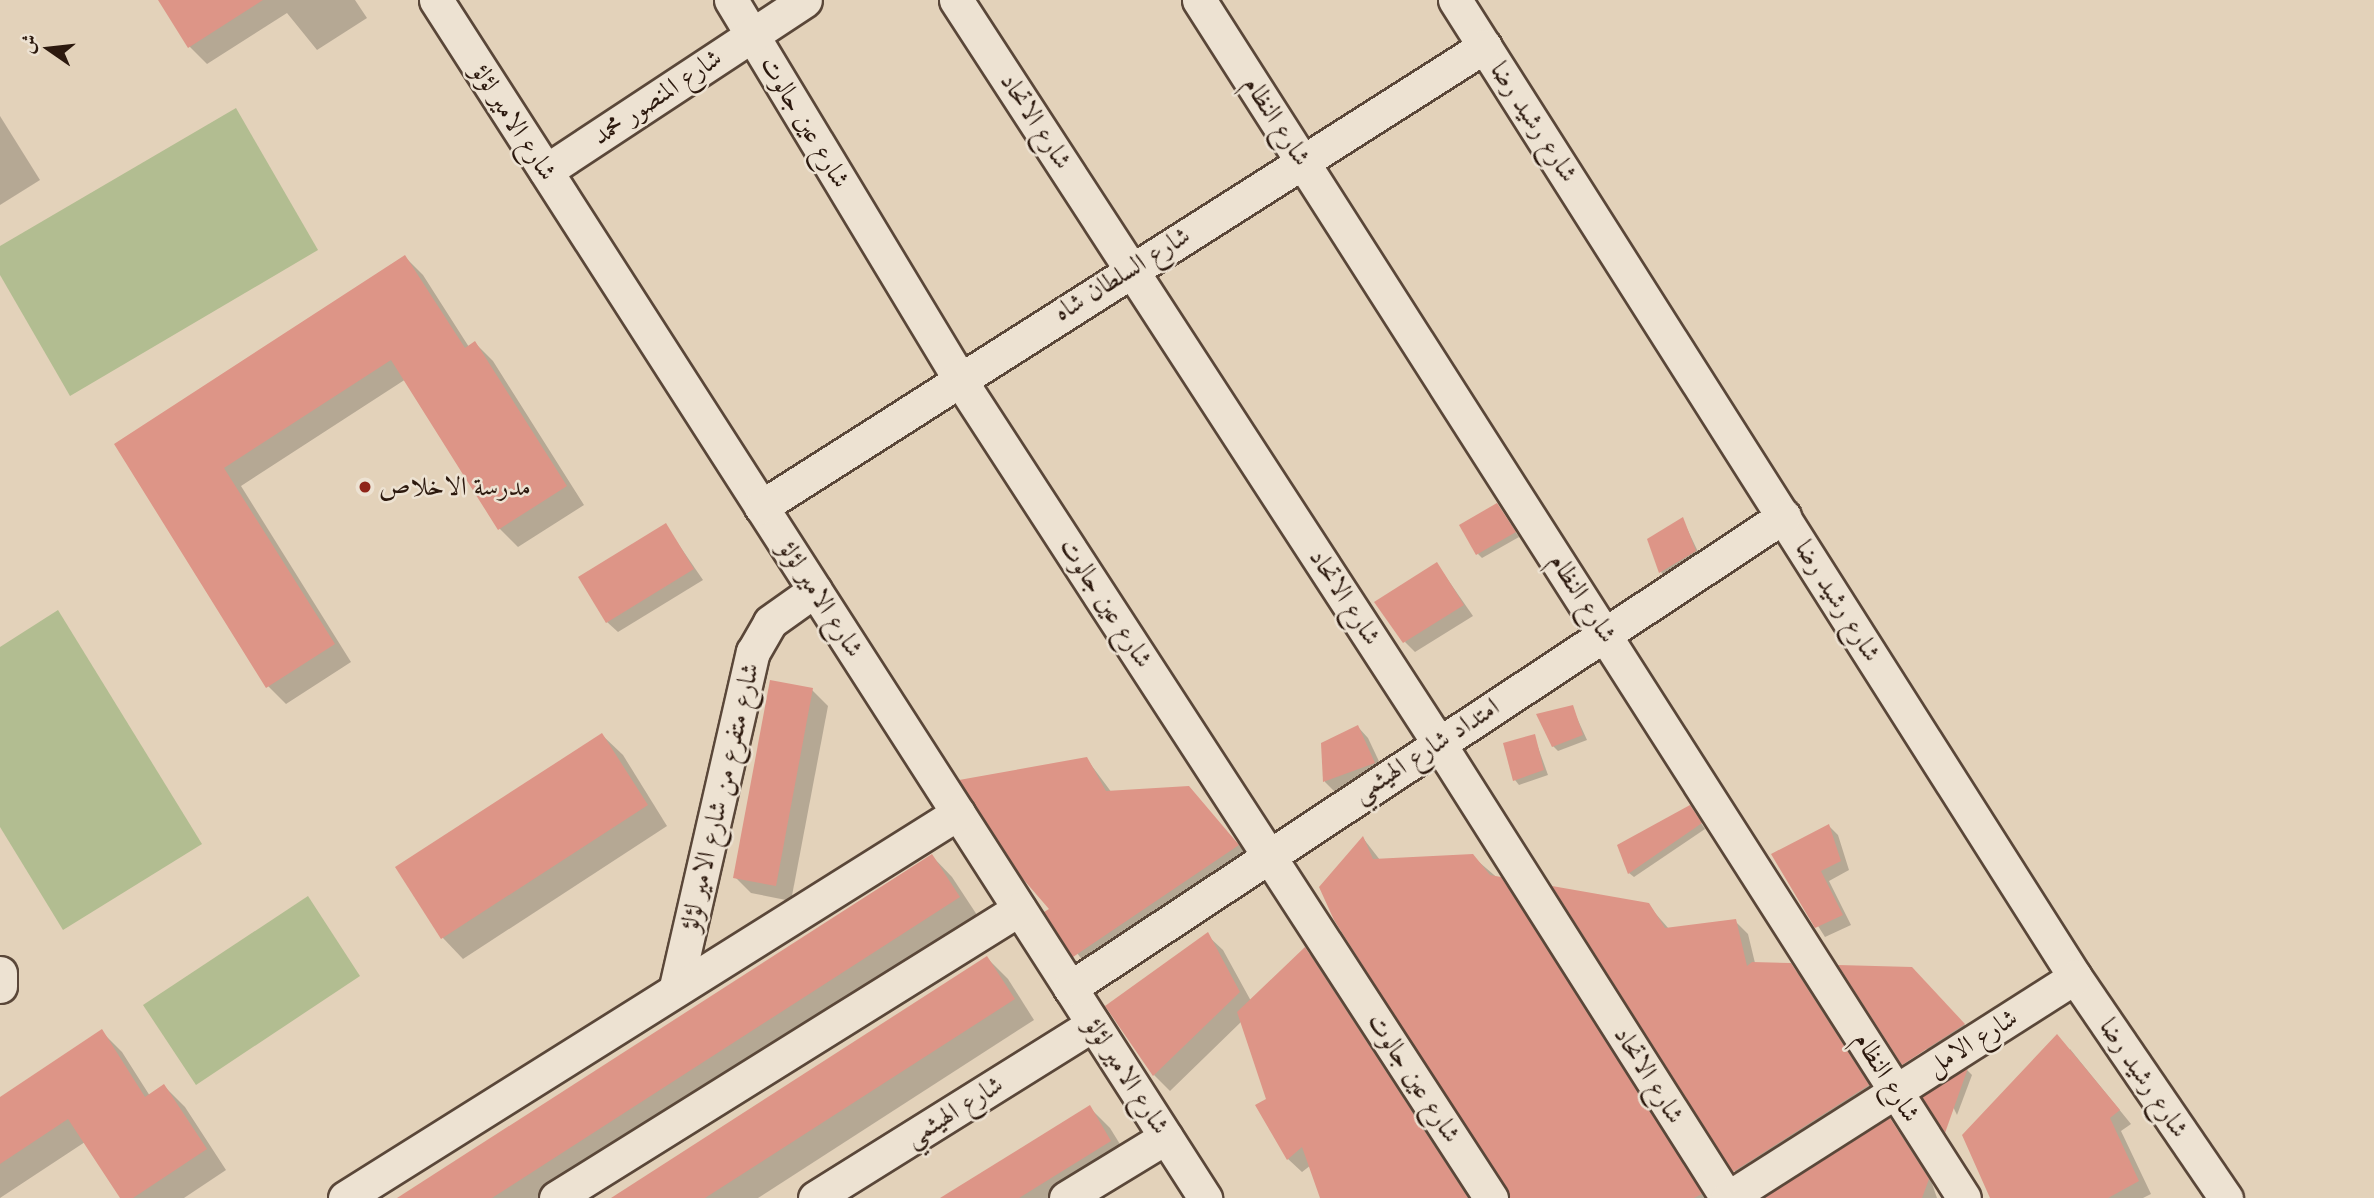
<!DOCTYPE html>
<meta charset="utf-8">
<style>
body{margin:0}
#map{position:relative;width:2374px;height:1198px;overflow:hidden;background:#e3d2ba;font-family:Cardo,Amiri,serif}
div>[style]{position:absolute}
.green>*{inset:0;background:#b2bd91}
.shadow>*{inset:0;background:#0003}
.building>*{inset:0;background:#dd9587}
.roads{filter:drop-shadow(2px 0 #5a4739) drop-shadow(-2px 0 #5a4739) drop-shadow(0 2px #5a4739) drop-shadow(0 -2px #5a4739)}
.street>*{height:33px;margin:-16.5px;padding:0 16.5px;transform-origin:16.5px;border-radius:16.5px;background:#ede2d2}
.dots>*{width:19px;height:19px;translate:-50% -50%;box-sizing:border-box;border:4px solid #ede2d2;border-radius:50%}
span{translate:-50% -50%;white-space:nowrap;text-align:center;line-height:1.15;-webkit-text-stroke:5px #ede2d2;paint-order:stroke}
.street-label{font-size:26px;color:#2c190e}
.poi-label{font-size:26px;color:#2c190e}
.left{translate:0 -50%;text-align:left}
.north{position:absolute;left:14px;top:14px;width:70px;height:70px;-webkit-text-stroke:5px #ede2d2;paint-order:stroke;rotate:284deg;font-size:19px;font-weight:700;line-height:28px;text-align:center;color:#2c190e}
.north::after{content:'';display:block;margin:auto;width:24px;height:32px;background:#2c190e;clip-path:polygon(50% 0,100% 100%,50% 72%,0 100%)}
</style>
<div id="map">
<div class="green">
<i style="clip-path:polygon(236px 108px,318px 250px,70px 396px,0 275px,0 246px)"></i>
<i style="clip-path:polygon(58px 610px,202px 844px,63px 930px,0 827px,0 647px)"></i>
<i style="clip-path:polygon(308px 896px,360px 976px,196px 1085px,143px 1005px)"></i>
</div>
<div class="shadow">
<i style="clip-path:polygon(160px 0,355px 0,367px 18px,317px 50px,287px 13px,207px 64px,190px 47px)"></i>
<i style="clip-path:polygon(0 116px,40px 180px,0 205px)"></i>
<i style="clip-path:polygon(405px 257px,423px 275px,469px 347px,475px 343px,493px 361px,584px 505px,518px 547px,500px 529px,406px 379px,241px 486px,351px 662px,286px 704px,268px 686px,117px 444px)"></i>
<i style="clip-path:polygon(1497px 505px,1519px 537px,1482px 558px,1478px 554px)"></i>
<i style="clip-path:polygon(1683px 520px,1700px 556px,1665px 577px,1661px 572px)"></i>
<i style="clip-path:polygon(666px 526px,703px 580px,618px 632px,607px 622px)"></i>
<i style="clip-path:polygon(1437px 564px,1473px 616px,1415px 652px,1405px 642px)"></i>
<i style="clip-path:polygon(812px 690px,828px 706px,791px 901px,751px 893px,735px 877px)"></i>
<i style="clip-path:polygon(1572px 707px,1587px 740px,1558px 751px,1553px 746px)"></i>
<i style="clip-path:polygon(1358px 727px,1368px 738px,1385px 774px,1335px 792px,1325px 782px,1323px 744px)"></i>
<i style="clip-path:polygon(602px 735px,623px 755px,667px 826px,463px 959px,443px 938px,397px 868px)"></i>
<i style="clip-path:polygon(1534px 736px,1548px 775px,1519px 785px,1515px 780px)"></i>
<i style="clip-path:polygon(1086px 758px,1112px 793px,1188px 788px,1253px 861px,1091px 972px,1047px 912px,1052px 909px)"></i>
<i style="clip-path:polygon(1690px 807px,1705px 829px,1634px 877px,1629px 873px)"></i>
<i style="clip-path:polygon(1829px 826px,1838px 835px,1849px 870px,1829px 881px,1851px 925px,1825px 937px,1773px 855px)"></i>
<i style="clip-path:polygon(1363px 838px,1380px 860px,1472px 856px,1515px 893px,1710px 1198px,1512px 1198px)"></i>
<i style="clip-path:polygon(932px 856px,952px 877px,979px 918px,544px 1198px,429px 1198px)"></i>
<i style="clip-path:polygon(1648px 905px,1669px 929px,1735px 921px,1748px 934px,1755px 963px,1790px 965px,1803px 978px,1881px 1098px,1747px 1183px,1735px 1171px)"></i>
<i style="clip-path:polygon(1207px 935px,1223px 950px,1251px 1001px,1305px 950px,1319px 963px,1471px 1198px,1322px 1198px,1311px 1165px,1302px 1172px,1288px 1159px,1242px 1021px,1170px 1091px,1154px 1075px)"></i>
<i style="clip-path:polygon(987px 958px,1008px 979px,1034px 1020px,758px 1198px,614px 1198px)"></i>
<i style="clip-path:polygon(1928px 986px,1980px 1041px,1942px 1065px,1926px 1049px)"></i>
<i style="clip-path:polygon(102px 1032px,122px 1052px,150px 1096px,164px 1086px,185px 1107px,226px 1170px,184px 1198px,122px 1198px,85px 1142px,0 1198px,0 1099px)"></i>
<i style="clip-path:polygon(2070px 1049px,2131px 1124px,2121px 1131px,2151px 1194px,2143px 1198px,1991px 1198px)"></i>
<i style="clip-path:polygon(1967px 1070px,1972px 1075px,1957px 1115px,1943px 1086px)"></i>
<i style="clip-path:polygon(1089px 1107px,1110px 1128px,1131px 1162px,1072px 1198px,944px 1198px)"></i>
<i style="clip-path:polygon(1890px 1120px,1928px 1172px,1937px 1198px,1767px 1198px)"></i>
</div>
<div class="building">
<i style="clip-path:polygon(158px 0,263px 0,188px 48px)"></i>
<i style="clip-path:polygon(405px 255px,465px 348px,475px 341px,567px 486px,498px 530px,391px 360px,224px 468px,335px 644px,266px 688px,114px 444px)"></i>
<i style="clip-path:polygon(1497px 503px,1516px 532px,1476px 555px,1459px 525px)"></i>
<i style="clip-path:polygon(1683px 517px,1696px 551px,1659px 573px,1647px 539px)"></i>
<i style="clip-path:polygon(666px 523px,694px 569px,606px 623px,578px 577px)"></i>
<i style="clip-path:polygon(1437px 562px,1464px 605px,1403px 643px,1374px 602px)"></i>
<i style="clip-path:polygon(770px 680px,813px 688px,776px 886px,733px 878px)"></i>
<i style="clip-path:polygon(1573px 705px,1583px 735px,1552px 747px,1536px 714px)"></i>
<i style="clip-path:polygon(1358px 725px,1375px 763px,1323px 782px,1321px 743px)"></i>
<i style="clip-path:polygon(602px 733px,648px 805px,441px 939px,395px 867px)"></i>
<i style="clip-path:polygon(1535px 734px,1544px 770px,1513px 781px,1503px 743px)"></i>
<i style="clip-path:polygon(1087px 757px,1106px 791px,1189px 786px,1239px 845px,1073px 957px,1044px 912px,1049px 909px,1023px 879px,959px 780px)"></i>
<i style="clip-path:polygon(1690px 805px,1702px 823px,1628px 874px,1617px 845px)"></i>
<i style="clip-path:polygon(1829px 824px,1841px 861px,1821px 871px,1843px 915px,1815px 928px,1771px 854px)"></i>
<i style="clip-path:polygon(1363px 836px,1373px 859px,1473px 854px,1490px 875px,1501px 877px,1702px 1194px,1694px 1198px,1510px 1198px,1334px 920px,1319px 887px)"></i>
<i style="clip-path:polygon(932px 854px,960px 897px,492px 1198px,397px 1198px)"></i>
<i style="clip-path:polygon(1552px 886px,1649px 903px,1665px 928px,1736px 919px,1747px 966px,1752px 962px,1791px 963px,1869px 1085px,1733px 1172px)"></i>
<i style="clip-path:polygon(1208px 932px,1240px 992px,1153px 1076px,1105px 1006px)"></i>
<i style="clip-path:polygon(1305px 947px,1468px 1198px,1320px 1198px,1302px 1147px,1287px 1160px,1255px 1105px,1266px 1099px,1237px 1012px)"></i>
<i style="clip-path:polygon(987px 956px,1015px 999px,705px 1198px,611px 1198px)"></i>
<i style="clip-path:polygon(1838px 965px,1912px 967px,1965px 1024px,1902px 1065px)"></i>
<i style="clip-path:polygon(102px 1029px,145px 1097px,164px 1084px,207px 1149px,133px 1198px,120px 1198px,68px 1119px,0 1164px,0 1097px)"></i>
<i style="clip-path:polygon(2057px 1034px,2120px 1110px,2110px 1118px,2139px 1181px,2108px 1198px,1990px 1198px,1962px 1135px)"></i>
<i style="clip-path:polygon(1968px 1068px,1945px 1133px,1922px 1097px)"></i>
<i style="clip-path:polygon(1090px 1105px,1111px 1141px,1019px 1198px,940px 1198px)"></i>
<i style="clip-path:polygon(1890px 1118px,1929px 1179px,1922px 1198px,1764px 1198px)"></i>
</div>
<div class="roads">
<div class="street">
<i style="left:436px;top:0;width:1424px;rotate:57.3deg"></i>
<i style="left:731px;top:0;width:440px;rotate:58.9deg"></i>
<i style="left:958px;top:377px;width:979px;rotate:57.01deg"></i>
<i style="left:956px;top:0;width:885px;rotate:56.99deg"></i>
<i style="left:1438px;top:742px;width:540px;rotate:57.63deg"></i>
<i style="left:1199px;top:0;width:1421px;rotate:57.44deg"></i>
<i style="left:1455px;top:0;width:1157px;rotate:57.6deg"></i>
<i style="left:2075px;top:977px;width:268px;rotate:55.7deg"></i>
<i style="left:546px;top:171px;width:310px;rotate:-33.4deg"></i>
<i style="left:761px;top:507px;width:858px;rotate:-32.49deg"></i>
<i style="left:0;top:973px;width:13px;rotate:90deg"></i>
<i style="left:676px;top:987px;width:344px;rotate:-77.1deg"></i>
<i style="left:753px;top:652px;width:34px;rotate:-60deg"></i>
<i style="left:770px;top:622px;width:55px;rotate:-35.4deg"></i>
<i style="left:1070px;top:988px;width:856px;rotate:-33.47deg"></i>
<i style="left:345px;top:1198px;width:724px;rotate:-32.13deg"></i>
<i style="left:556px;top:1198px;width:546px;rotate:-31.97deg"></i>
<i style="left:815px;top:1198px;width:328px;rotate:-32deg"></i>
<i style="left:1066px;top:1198px;width:117px;rotate:-31.4deg"></i>
<i style="left:1728px;top:1198px;width:411px;rotate:-32.5deg"></i>
</div>
</div>
<div class="dots">
<i style="left:365px;top:487px;background:#8f2418"></i>
</div>
<div class="street-label">
<span style="left:657px;top:97px;rotate:-34deg">شارع المنصور محمد</span>
<span style="left:1036px;top:121px;rotate:57deg">شارع الاتحاد</span>
<span style="left:1277px;top:121px;rotate:57deg">شارع النظام</span>
<span style="left:514px;top:122px;rotate:57deg">شارع الامير لؤلؤ</span>
<span style="left:805px;top:122px;rotate:59deg">شارع عين جالوت</span>
<span style="left:1534px;top:122px;rotate:57deg">شارع رشيد رضا</span>
<span style="left:1122px;top:274px;rotate:-32deg">شارع السلطان شاه</span>
<span style="left:1345px;top:597px;rotate:57deg">شارع الاتحاد</span>
<span style="left:1583px;top:598px;rotate:57deg">شارع النظام</span>
<span style="left:821px;top:599px;rotate:57deg">شارع الامير لؤلؤ</span>
<span style="left:1838px;top:601px;rotate:58deg">شارع رشيد رضا</span>
<span style="left:1106px;top:603px;rotate:57deg">شارع عين جالوت</span>
<span style="left:1426px;top:750px;rotate:-33deg">امتداد شارع الهيثمي</span>
<span style="left:720px;top:797px;rotate:-77deg">شارع متفرع من شارع الامير لؤلؤ</span>
<span style="left:1972px;top:1042px;rotate:-32deg">شارع الامل</span>
<span style="left:1649px;top:1075px;rotate:58deg">شارع الاتحاد</span>
<span style="left:1127px;top:1076px;rotate:57deg">شارع الامير لؤلؤ</span>
<span style="left:1887px;top:1077px;rotate:58deg">شارع النظام</span>
<span style="left:1414px;top:1078px;rotate:57deg">شارع عين جالوت</span>
<span style="left:2144px;top:1078px;rotate:56deg">شارع رشيد رضا</span>
<span style="left:954px;top:1111px;rotate:-32deg">شارع الهيثمي</span>
</div>
<div class="poi-label">
<span class="left" style="left:379px;top:487px">مدرسة الاخلاص</span>
</div>
<div class="north">ش</div>
</div>
